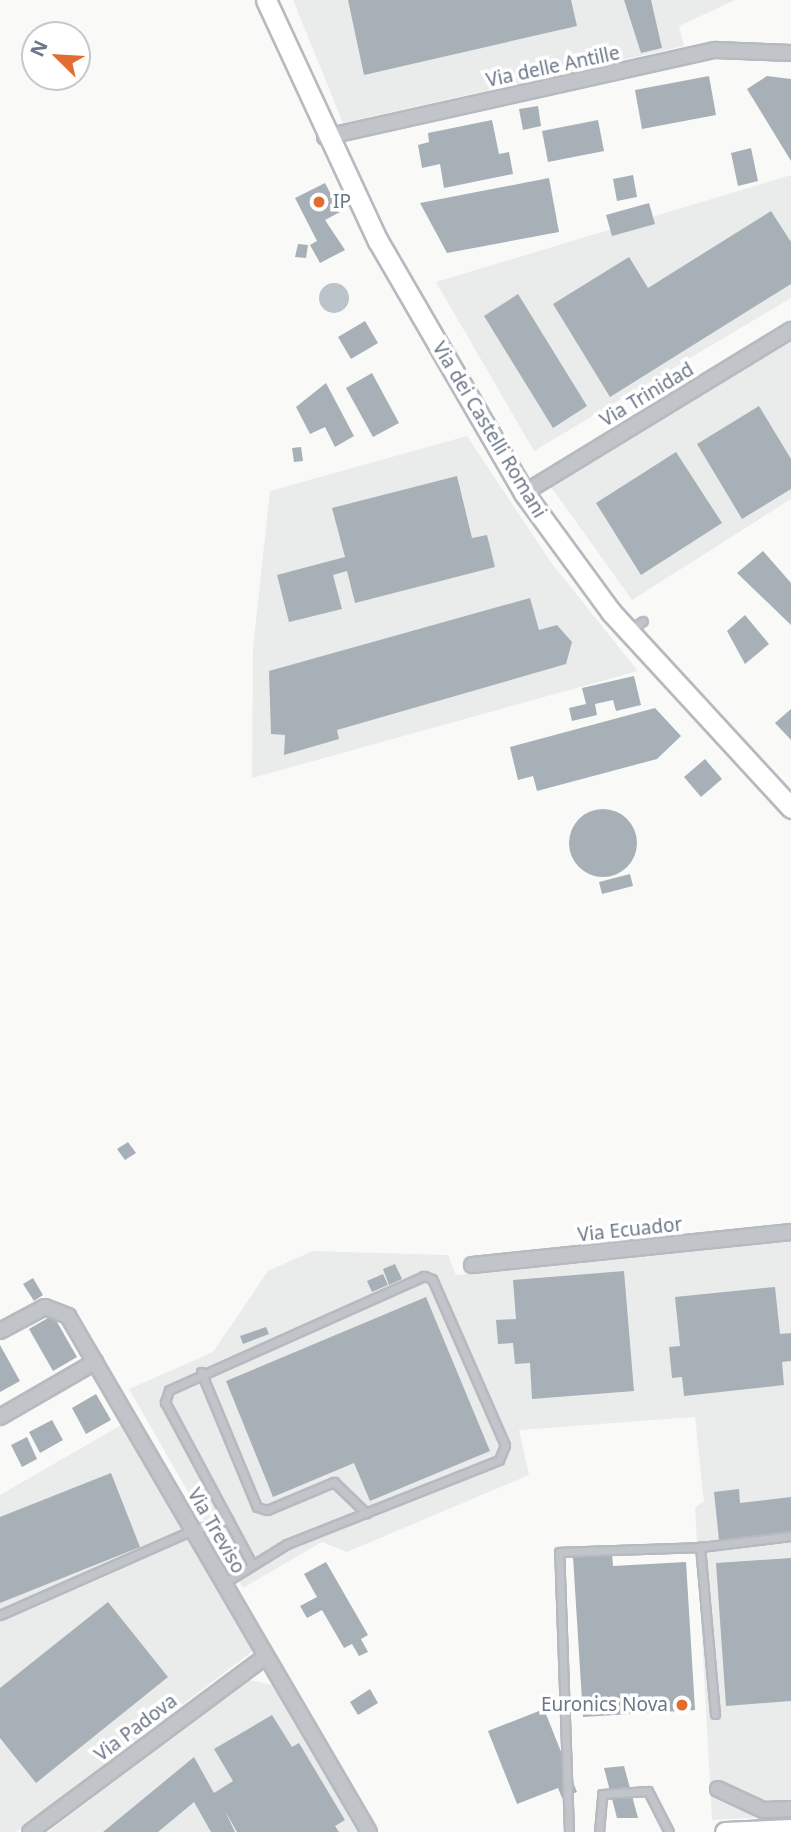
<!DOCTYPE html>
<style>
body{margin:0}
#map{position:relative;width:791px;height:1832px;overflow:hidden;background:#f9faf7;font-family:"Noto Sans",sans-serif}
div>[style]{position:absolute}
.built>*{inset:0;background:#eaeceb}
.water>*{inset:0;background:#bbc4ca}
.round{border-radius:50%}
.building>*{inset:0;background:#a7afb7}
.roads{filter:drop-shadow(2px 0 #b6bac0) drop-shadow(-2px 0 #b6bac0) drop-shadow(0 2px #b6bac0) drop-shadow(0 -2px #b6bac0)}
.lane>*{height:7px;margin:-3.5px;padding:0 3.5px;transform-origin:3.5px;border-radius:3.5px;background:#c1c5ca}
.street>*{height:14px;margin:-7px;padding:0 7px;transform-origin:7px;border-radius:7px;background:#c1c5ca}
.secondary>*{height:19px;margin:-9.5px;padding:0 9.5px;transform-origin:9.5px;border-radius:9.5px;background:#fff}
.dots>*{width:19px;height:19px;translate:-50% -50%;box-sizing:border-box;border:4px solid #fff;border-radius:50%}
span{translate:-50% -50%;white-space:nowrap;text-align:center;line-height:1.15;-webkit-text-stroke:7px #fff;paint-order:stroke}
.street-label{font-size:19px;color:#697788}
.poi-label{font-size:19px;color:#697788}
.left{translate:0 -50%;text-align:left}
.right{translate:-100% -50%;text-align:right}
.north{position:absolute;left:21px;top:21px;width:70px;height:70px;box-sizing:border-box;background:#fff;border:2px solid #c3c9cf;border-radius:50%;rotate:294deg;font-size:19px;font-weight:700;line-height:28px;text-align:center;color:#697788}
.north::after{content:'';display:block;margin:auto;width:24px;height:32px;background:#e16e30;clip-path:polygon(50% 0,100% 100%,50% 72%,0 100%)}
</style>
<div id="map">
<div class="built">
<i style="clip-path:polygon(293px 0,735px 0,679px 26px,684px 46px,343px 123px)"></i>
<i style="clip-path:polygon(791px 175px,791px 298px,534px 451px,436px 282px)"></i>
<i style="clip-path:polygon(791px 338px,791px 499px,632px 600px,549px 484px)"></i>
<i style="clip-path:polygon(467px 436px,550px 561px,638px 671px,252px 778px,253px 648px,270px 491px)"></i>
<i style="clip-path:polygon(791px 1241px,791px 1816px,712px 1820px,695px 1507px,704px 1502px,695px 1417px,519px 1430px,529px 1475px,347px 1552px,322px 1542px,243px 1588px,129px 1389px,213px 1352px,268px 1271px,313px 1251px,448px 1255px,456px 1275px)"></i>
<i style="clip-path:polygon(123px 1424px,254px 1650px,16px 1832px,0 1832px,0 1495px)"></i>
<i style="clip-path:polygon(249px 1680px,273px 1685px,357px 1832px,48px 1832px)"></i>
</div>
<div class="water">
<i class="round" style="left:319px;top:283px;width:30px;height:30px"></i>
</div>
<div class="building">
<i style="clip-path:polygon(348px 0,571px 0,577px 26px,364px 75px)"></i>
<i style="clip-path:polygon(624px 0,651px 0,662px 48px,641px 53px)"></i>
<i style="clip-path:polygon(709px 76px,716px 115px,642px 129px,635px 90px)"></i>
<i style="clip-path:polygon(767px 76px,791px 79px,791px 161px,747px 89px)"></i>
<i style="clip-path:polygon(538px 106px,541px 126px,523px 130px,519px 109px)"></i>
<i style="clip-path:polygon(492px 120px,499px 154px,509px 152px,513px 174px,444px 188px,440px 164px,422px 168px,418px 145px,429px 142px,428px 133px)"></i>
<i style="clip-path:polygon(598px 120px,604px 151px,548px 162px,542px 131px)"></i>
<i style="clip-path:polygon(751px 148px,758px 181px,738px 186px,731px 153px)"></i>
<i style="clip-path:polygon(633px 175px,637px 197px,617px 201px,613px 179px)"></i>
<i style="clip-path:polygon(549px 178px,559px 232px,447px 253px,420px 203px)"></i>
<i style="clip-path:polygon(325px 183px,340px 212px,325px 220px,345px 250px,320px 263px,310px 245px,317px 241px,295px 198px)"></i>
<i style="clip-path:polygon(649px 203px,655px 224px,612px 236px,606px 215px)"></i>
<i style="clip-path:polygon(771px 211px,791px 242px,791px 284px,610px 397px,553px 304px,629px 257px,648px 288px)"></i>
<i style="clip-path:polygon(298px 244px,308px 245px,306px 258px,295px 257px)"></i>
<i style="clip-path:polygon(518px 294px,587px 406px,553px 428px,484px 316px)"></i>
<i style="clip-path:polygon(365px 321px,378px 343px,351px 359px,338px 337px)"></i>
<i style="clip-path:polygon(372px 373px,399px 423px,373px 437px,346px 388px)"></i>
<i style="clip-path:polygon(326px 383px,354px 436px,335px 447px,325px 427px,310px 434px,296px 407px)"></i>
<i style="clip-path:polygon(759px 406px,791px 459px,791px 489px,742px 519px,697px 444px)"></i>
<i style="clip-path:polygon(301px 447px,303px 461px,294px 462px,292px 448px)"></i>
<i style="clip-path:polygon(676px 452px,722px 523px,641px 575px,596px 503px)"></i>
<i style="clip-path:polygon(457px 476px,472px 538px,487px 535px,495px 567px,355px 603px,347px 571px,333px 575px,342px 609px,289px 622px,277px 575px,345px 557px,332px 508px)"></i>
<i style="clip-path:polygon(763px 551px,791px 583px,791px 625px,737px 573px)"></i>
<i style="clip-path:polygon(530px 598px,539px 630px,557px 625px,572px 642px,566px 664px,337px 730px,339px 739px,284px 755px,285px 735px,271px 734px,269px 671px)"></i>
<i style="clip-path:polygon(745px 615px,769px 644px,745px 664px,727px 631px)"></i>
<i style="clip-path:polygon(634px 676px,641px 705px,616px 711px,613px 700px,595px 704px,597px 715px,572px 721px,569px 708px,586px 704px,582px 688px)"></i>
<i style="clip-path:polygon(655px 708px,681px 736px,657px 759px,537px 791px,533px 776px,518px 780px,510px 747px)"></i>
<i style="clip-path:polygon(791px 709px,791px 740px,775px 723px)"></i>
<i style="clip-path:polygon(705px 759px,722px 779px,701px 797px,684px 777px)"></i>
<i class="round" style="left:569px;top:809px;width:68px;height:68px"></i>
<i style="clip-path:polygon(630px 874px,633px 886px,602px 894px,599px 882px)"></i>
<i style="clip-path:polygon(128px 1142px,136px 1153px,125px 1160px,117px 1149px)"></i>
<i style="clip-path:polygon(395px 1264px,402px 1279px,389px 1285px,383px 1269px)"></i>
<i style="clip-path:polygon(624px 1271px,634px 1391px,532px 1399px,530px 1363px,515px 1364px,513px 1343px,498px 1344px,496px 1320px,516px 1319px,513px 1280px)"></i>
<i style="clip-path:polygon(383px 1274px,388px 1285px,372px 1292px,367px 1281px)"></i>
<i style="clip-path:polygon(33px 1278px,43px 1295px,34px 1301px,23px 1284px)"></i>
<i style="clip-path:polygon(775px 1287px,780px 1334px,791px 1333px,791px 1361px,782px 1362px,784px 1385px,684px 1396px,682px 1377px,672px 1378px,669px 1347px,680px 1346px,675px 1297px)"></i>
<i style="clip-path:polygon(426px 1297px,490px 1451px,370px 1501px,354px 1463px,273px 1497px,226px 1381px)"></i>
<i style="clip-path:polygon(53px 1315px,77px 1357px,53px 1371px,29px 1329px)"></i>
<i style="clip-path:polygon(266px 1327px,269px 1334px,243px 1344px,240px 1336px)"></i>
<i style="clip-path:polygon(0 1345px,20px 1381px,0 1392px)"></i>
<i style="clip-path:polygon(96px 1394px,111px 1420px,86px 1434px,72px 1408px)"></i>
<i style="clip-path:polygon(52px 1420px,63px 1440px,40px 1453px,29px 1432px)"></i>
<i style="clip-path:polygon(27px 1437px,37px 1459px,22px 1467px,11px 1445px)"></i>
<i style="clip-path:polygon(111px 1473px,140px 1547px,0 1603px,0 1517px)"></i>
<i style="clip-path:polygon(739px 1489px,740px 1503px,791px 1497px,791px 1532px,719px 1540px,714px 1492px)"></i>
<i style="clip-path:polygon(612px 1554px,613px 1566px,686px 1562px,695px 1710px,583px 1717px,573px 1557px)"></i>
<i style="clip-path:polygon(791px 1558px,791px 1701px,726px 1706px,716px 1563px)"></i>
<i style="clip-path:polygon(326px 1562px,368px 1635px,361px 1639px,368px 1652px,359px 1656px,352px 1644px,344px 1648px,322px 1610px,307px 1618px,300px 1606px,317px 1597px,304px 1574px)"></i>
<i style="clip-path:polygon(108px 1602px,168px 1677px,36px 1783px,0 1738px,0 1688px)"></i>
<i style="clip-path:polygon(370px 1689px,378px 1703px,358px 1715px,350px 1702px)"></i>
<i style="clip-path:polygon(544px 1709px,577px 1792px,562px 1798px,558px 1788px,517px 1804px,488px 1731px)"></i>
<i style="clip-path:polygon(272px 1715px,292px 1747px,299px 1743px,345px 1820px,335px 1826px,339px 1832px,237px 1832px,225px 1811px,235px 1832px,211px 1832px,194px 1802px,158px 1832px,103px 1832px,194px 1757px,214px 1793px,233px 1781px,214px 1749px)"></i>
<i style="clip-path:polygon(624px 1766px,638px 1818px,617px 1818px,604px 1768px)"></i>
</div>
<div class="roads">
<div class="lane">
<i style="left:631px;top:629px;width:14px;rotate:-34deg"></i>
<i style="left:201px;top:1372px;width:146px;rotate:67.5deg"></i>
<i style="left:257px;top:1507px;width:10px;rotate:17deg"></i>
<i style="left:267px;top:1510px;width:73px;rotate:-22.7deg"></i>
<i style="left:334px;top:1482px;width:45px;rotate:44.1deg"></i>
<i style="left:224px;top:1583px;width:74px;rotate:-31.8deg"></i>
<i style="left:287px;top:1544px;width:228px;rotate:-21.6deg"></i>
<i style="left:499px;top:1460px;width:16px;rotate:-68deg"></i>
<i style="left:505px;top:1445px;width:181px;rotate:-113.7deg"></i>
<i style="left:432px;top:1279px;width:9px;rotate:-159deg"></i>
<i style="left:424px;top:1276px;width:279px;rotate:155.9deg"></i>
<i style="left:169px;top:1390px;width:13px;rotate:108deg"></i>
<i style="left:165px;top:1402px;width:184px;rotate:61.8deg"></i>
<i style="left:0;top:1615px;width:211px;rotate:-23.8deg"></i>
<i style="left:193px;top:1530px;width:37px;rotate:-16deg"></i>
<i style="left:715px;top:1714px;width:168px;rotate:-95.1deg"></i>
<i style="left:700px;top:1547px;width:92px;rotate:-6.9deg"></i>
<i style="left:569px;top:1832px;width:280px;rotate:-92deg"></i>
<i style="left:559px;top:1552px;width:141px;rotate:-2deg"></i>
<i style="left:599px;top:1832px;width:38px;rotate:-85deg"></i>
<i style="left:602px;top:1794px;width:46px;rotate:-3.7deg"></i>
<i style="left:648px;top:1791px;width:46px;rotate:62.9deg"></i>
</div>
<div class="street">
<i style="left:325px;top:137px;width:400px;rotate:-12.6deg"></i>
<i style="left:715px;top:50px;width:76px;rotate:2.3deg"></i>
<i style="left:524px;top:493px;width:313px;rotate:-31.4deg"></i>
<i style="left:472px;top:1265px;width:321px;rotate:-5.9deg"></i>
<i style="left:0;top:1331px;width:51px;rotate:-28.1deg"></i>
<i style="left:45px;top:1307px;width:25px;rotate:21deg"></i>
<i style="left:68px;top:1316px;width:597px;rotate:59.74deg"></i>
<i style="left:0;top:1417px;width:110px;rotate:-30.1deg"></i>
<i style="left:718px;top:1789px;width:50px;rotate:25deg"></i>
<i style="left:763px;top:1810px;width:28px;rotate:-2deg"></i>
<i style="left:30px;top:1832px;width:294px;rotate:-36.7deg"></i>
</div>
<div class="secondary">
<i style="left:266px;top:0;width:266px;rotate:65.1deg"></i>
<i style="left:378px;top:241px;width:291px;rotate:59.9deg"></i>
<i style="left:524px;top:493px;width:147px;rotate:53.8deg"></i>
<i style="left:611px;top:612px;width:266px;rotate:47.4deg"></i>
<i style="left:725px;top:1832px;width:66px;rotate:-2.6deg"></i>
</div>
</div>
<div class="dots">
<i style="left:319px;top:202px;background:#e16e30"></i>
<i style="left:682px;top:1705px;background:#e16e30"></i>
</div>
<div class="street-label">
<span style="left:553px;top:67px;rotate:-12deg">Via delle Antille</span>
<span style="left:647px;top:395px;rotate:-31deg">Via Trinidad</span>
<span style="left:489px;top:430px;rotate:59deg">Via dei Castelli Romani</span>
<span style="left:630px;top:1230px;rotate:-6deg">Via Ecuador</span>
<span style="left:216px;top:1531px;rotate:60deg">Via Treviso</span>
<span style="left:136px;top:1728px;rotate:-37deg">Via Padova</span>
</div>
<div class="poi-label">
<span class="left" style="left:333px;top:202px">IP</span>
<span class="right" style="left:668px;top:1705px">Euronics Nova</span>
</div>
<div class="north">N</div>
</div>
